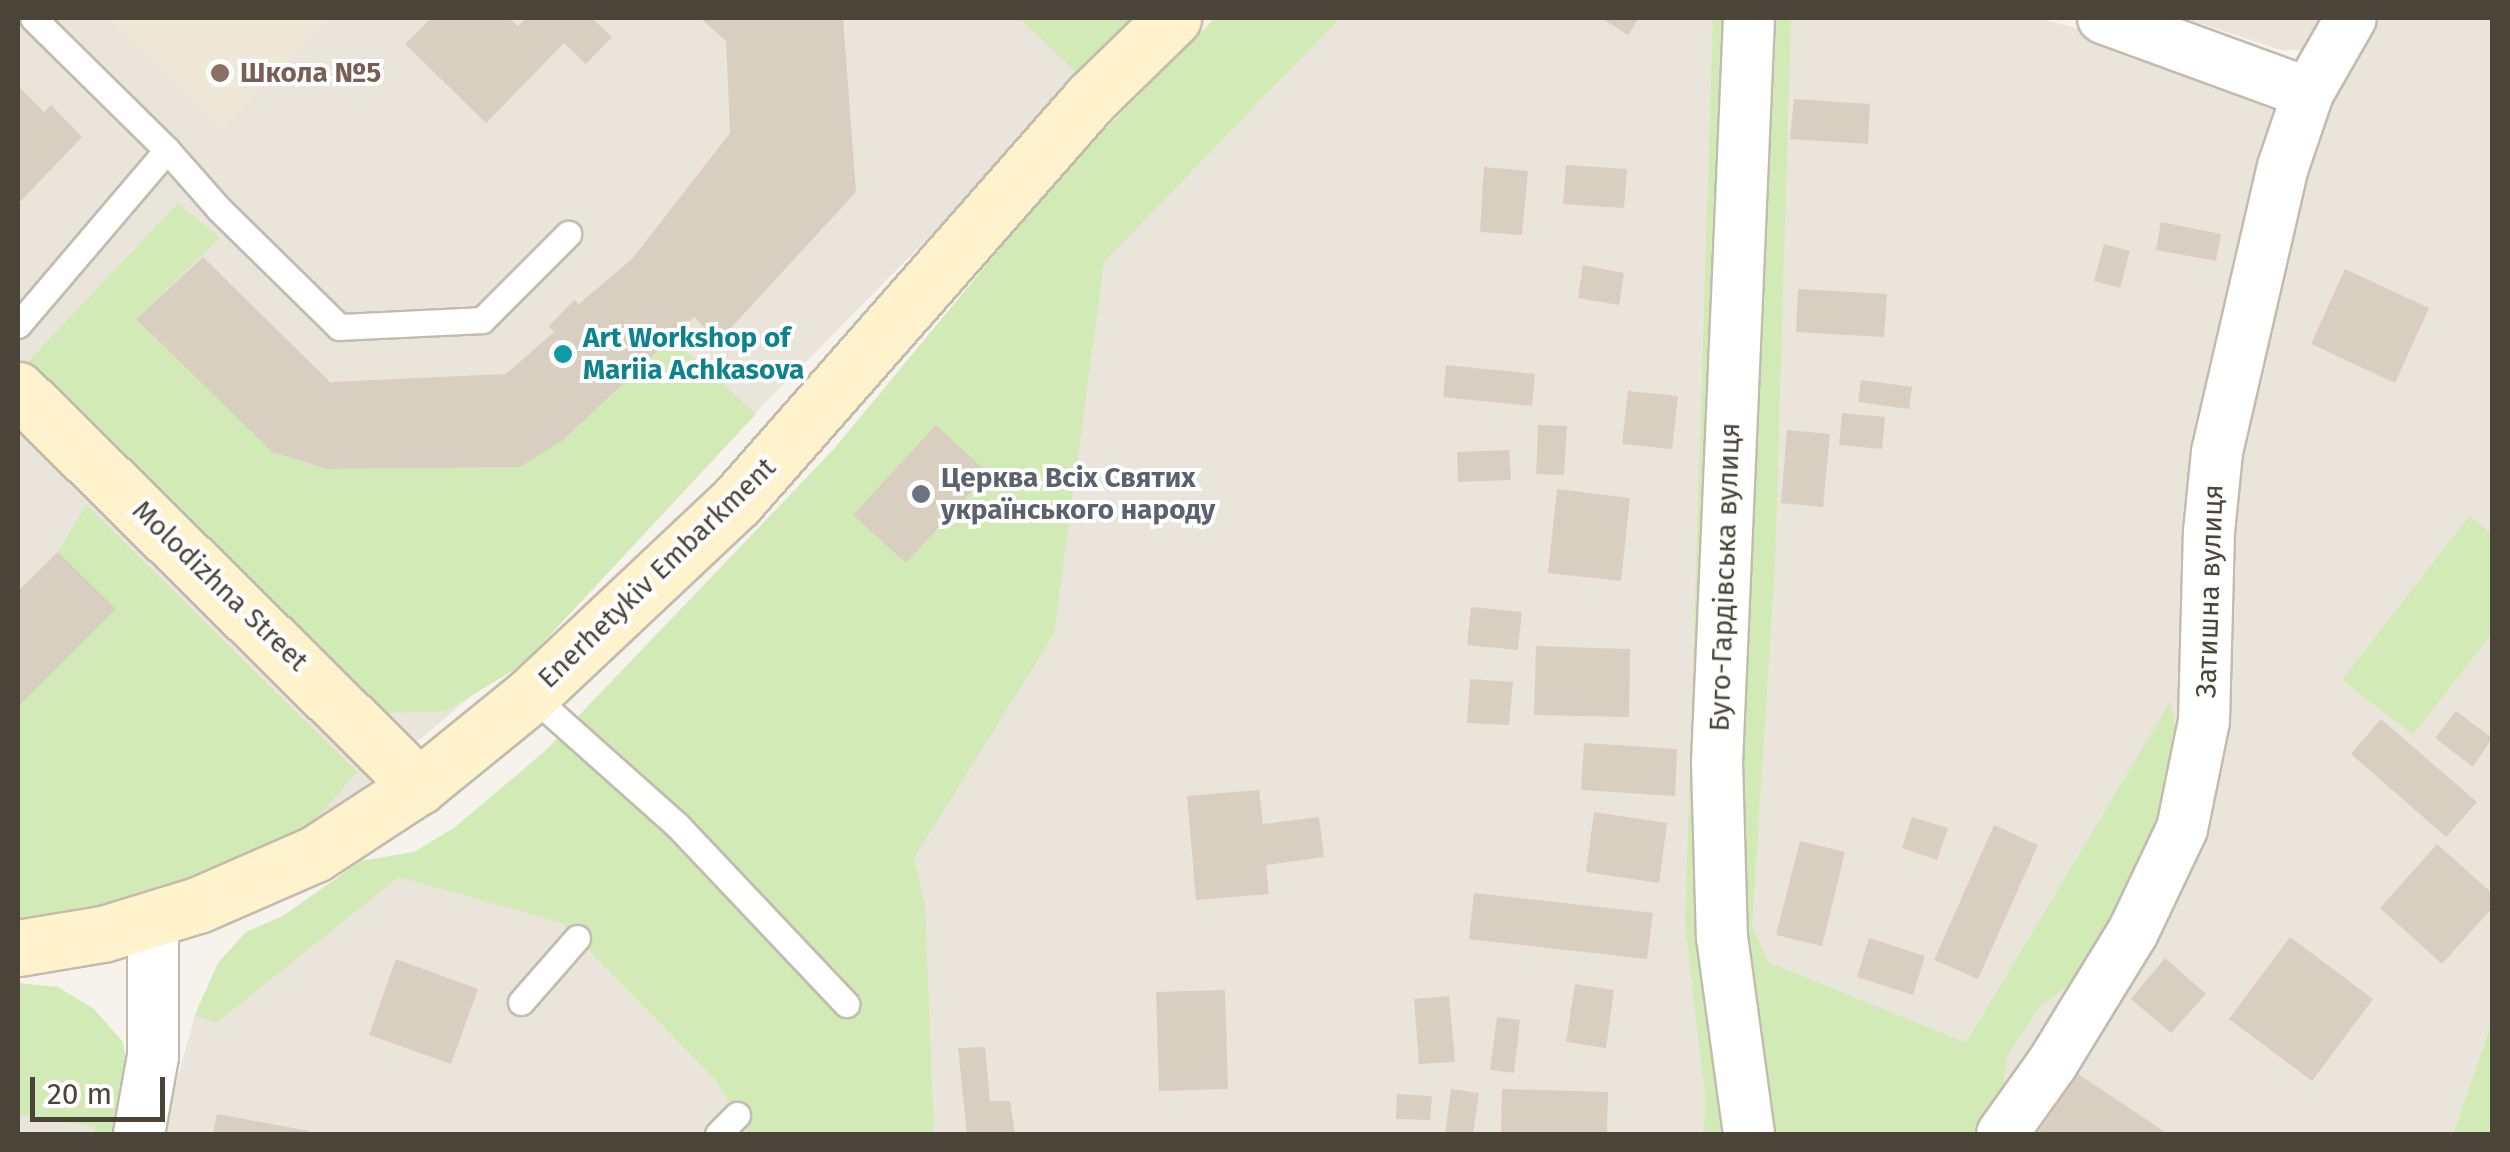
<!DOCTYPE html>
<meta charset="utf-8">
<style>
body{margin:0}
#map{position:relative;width:2510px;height:1152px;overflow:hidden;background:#f6f3ec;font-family:"Fira Sans",sans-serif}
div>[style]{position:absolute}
.residential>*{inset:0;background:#eae5da}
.education>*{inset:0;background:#efe8d6}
.green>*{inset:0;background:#d2eab5}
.building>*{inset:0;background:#d8cfc1}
.roads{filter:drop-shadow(2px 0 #c2bbae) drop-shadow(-2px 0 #c2bbae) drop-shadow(0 2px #c2bbae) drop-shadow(0 -2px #c2bbae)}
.lane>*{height:25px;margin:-12.5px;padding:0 12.5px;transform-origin:12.5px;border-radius:12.5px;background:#fff}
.street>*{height:50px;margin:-25px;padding:0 25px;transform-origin:25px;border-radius:25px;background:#fff}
.secondary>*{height:55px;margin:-27.5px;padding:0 27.5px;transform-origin:27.5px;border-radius:27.5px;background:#fff3cd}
.dots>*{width:28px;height:28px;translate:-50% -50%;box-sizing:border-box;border:5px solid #fff;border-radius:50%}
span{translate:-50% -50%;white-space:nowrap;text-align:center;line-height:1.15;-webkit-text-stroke:8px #fff;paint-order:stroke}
.education-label{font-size:28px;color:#785e54;font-weight:700}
.left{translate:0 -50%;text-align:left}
.culture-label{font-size:28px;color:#0d838f;font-weight:700}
.worship-label{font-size:28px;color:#5b616d;font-weight:700}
.street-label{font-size:28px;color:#4b4439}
.frame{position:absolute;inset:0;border:20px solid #4b4439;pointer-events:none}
.scale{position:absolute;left:30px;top:1077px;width:135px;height:45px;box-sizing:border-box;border:5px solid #4b4439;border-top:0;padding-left:12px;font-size:30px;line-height:35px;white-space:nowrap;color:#4b4439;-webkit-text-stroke:8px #fff;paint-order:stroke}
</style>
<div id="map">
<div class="residential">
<i style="clip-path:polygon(18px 18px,1145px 18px,500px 672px,335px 811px,226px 860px,18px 913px)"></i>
<i style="clip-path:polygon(1215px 18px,1725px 18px,1733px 1134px,162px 1134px,195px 1015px,218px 963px,246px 932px,283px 916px,361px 861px,414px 852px,454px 828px,544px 752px,834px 449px,1066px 169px)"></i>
<i style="clip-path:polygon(1762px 18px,2037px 18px,2109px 36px,2262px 94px,2370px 18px,2492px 18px,2492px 1019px,2453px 1134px,1768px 1134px,1745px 981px)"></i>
<i style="clip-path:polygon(2184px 18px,2332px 18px,2304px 50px,2281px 50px)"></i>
<i style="clip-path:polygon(18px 1115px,96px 1127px,94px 1134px,18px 1134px)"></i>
</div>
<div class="education">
<i style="clip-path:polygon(107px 18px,330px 18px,222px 129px)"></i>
</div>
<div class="green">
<i style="clip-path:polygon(1019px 18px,1140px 18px,1077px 73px)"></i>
<i style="clip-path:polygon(1215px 18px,1340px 18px,1104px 262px,1054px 634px,914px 858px,925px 905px,934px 1134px,749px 1134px,714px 1078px,562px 923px,399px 877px,216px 1023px,195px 1015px,218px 963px,246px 932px,283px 916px,361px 861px,414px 852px,454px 828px,544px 752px,834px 449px,1066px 169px)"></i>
<i style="clip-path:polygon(1713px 18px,1725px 18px,1733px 1134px,1703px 1134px,1706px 1103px,1685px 925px)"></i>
<i style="clip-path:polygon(1762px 18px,1791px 18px,1775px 565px,1752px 926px,1768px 962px,1966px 1043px,2170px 702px,2188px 782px,2155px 878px,2072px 983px,2041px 1005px,2007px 1056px,2000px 1108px,1984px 1134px,1768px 1134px,1733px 877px)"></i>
<i style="clip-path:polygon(178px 203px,220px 238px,136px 319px,272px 452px,328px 469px,520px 467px,562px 441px,671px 338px,756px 414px,522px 665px,446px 711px,388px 713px,349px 684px,23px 367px)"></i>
<i style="clip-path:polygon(86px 505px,357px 772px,303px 834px,177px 888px,42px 918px,18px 919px,18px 707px,116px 609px,58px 552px)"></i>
<i style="clip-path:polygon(2469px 516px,2492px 534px,2492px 633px,2413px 735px,2342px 680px)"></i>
<i style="clip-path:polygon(18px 983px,58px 987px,94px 1009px,123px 1042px,128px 1079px,115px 1134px,94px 1134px,95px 1127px,18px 1115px)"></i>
<i style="clip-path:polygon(2492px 1019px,2492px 1134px,2453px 1134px,2486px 1038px)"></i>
</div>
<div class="building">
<i style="clip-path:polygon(431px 18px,508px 18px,518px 26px,527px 18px,592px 18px,612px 37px,586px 64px,564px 43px,486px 123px,405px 44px)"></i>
<i style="clip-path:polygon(700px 18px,843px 18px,856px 192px,718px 342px,694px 317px,562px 441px,520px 467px,328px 469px,272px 452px,136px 319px,203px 257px,330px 382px,506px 374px,554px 332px,549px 326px,574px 300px,579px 304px,633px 258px,730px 133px,726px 41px)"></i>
<i style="clip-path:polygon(1601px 18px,1639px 18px,1628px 35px)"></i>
<i style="clip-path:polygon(18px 86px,44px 112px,51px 105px,82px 137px,18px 204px)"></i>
<i style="clip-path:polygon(1794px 99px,1870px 104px,1868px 144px,1790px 139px)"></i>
<i style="clip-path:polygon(1566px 165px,1627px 169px,1624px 208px,1563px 204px)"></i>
<i style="clip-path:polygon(1484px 167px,1528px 171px,1522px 235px,1480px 232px)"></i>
<i style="clip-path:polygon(2161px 222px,2221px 234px,2216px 261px,2156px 250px)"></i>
<i style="clip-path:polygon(2104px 244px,2130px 251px,2120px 288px,2094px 281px)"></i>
<i style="clip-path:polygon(1583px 265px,1624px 273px,1619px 305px,1578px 298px)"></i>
<i style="clip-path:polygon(2345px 269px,2429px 308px,2395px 383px,2311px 344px)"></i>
<i style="clip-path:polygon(1798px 289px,1887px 294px,1884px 337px,1796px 332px)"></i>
<i style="clip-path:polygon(1446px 365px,1535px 374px,1532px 406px,1443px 397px)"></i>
<i style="clip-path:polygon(1861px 380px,1912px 387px,1909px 409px,1858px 402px)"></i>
<i style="clip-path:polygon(1628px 391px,1678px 396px,1672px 449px,1622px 444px)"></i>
<i style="clip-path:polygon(1842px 413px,1885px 417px,1882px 449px,1839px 445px)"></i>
<i style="clip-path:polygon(936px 425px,988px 473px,906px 563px,853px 515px)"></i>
<i style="clip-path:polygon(1538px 425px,1567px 426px,1564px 475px,1536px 474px)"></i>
<i style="clip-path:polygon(1787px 430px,1830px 434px,1823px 507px,1781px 503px)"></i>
<i style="clip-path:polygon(1509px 450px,1511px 480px,1458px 482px,1457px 452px)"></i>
<i style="clip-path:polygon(1557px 489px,1630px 498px,1621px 581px,1548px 573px)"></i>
<i style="clip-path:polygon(58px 552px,116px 609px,18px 707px,18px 591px)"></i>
<i style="clip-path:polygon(1471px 607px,1522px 612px,1518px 650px,1467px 645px)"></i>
<i style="clip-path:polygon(1536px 646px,1630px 649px,1629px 717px,1534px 715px)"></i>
<i style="clip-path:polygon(1470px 679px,1513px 682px,1509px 725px,1467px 723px)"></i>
<i style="clip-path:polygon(2456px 711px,2492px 738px,2473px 767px,2435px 738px)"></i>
<i style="clip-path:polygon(2381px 719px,2477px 802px,2446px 837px,2351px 754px)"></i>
<i style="clip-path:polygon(1584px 743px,1677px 749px,1675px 796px,1581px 790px)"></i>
<i style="clip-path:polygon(1259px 790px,1263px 824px,1319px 817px,1324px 857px,1266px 865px,1269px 894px,1196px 900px,1187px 796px)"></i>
<i style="clip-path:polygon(1594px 812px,1667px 823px,1659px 883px,1586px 872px)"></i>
<i style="clip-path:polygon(1912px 817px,1948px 828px,1937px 860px,1902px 848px)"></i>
<i style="clip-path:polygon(1994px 825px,2038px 845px,1978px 979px,1934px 960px)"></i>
<i style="clip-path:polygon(1800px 841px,1845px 852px,1822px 946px,1776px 935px)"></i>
<i style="clip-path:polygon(2437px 844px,2492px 893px,2492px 908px,2442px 964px,2380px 908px)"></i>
<i style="clip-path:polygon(1474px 893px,1653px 913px,1647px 959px,1469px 939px)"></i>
<i style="clip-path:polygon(2290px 937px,2373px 999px,2312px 1081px,2229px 1019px)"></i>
<i style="clip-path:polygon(1869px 938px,1925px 956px,1913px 995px,1857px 977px)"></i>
<i style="clip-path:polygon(2165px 958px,2206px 994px,2171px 1033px,2131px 999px)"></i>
<i style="clip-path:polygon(396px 959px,478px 989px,451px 1064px,369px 1035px)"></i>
<i style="clip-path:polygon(1575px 984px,1614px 990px,1606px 1048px,1566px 1042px)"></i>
<i style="clip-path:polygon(1225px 990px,1228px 1089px,1159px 1091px,1156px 992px)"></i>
<i style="clip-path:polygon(1449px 996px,1455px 1062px,1419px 1064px,1414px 999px)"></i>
<i style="clip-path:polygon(1497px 1017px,1520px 1020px,1514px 1073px,1490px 1070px)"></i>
<i style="clip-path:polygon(985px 1047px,990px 1101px,1010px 1101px,1015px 1134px,967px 1134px,958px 1048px)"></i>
<i style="clip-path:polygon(2078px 1074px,2168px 1134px,2037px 1134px)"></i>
<i style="clip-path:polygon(1451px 1089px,1479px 1093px,1473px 1134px,1445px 1134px)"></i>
<i style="clip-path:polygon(1502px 1089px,1608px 1092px,1607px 1134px,1501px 1134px)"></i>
<i style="clip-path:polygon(1397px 1094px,1432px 1096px,1430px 1120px,1396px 1119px)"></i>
<i style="clip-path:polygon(217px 1114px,309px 1131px,309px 1134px,213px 1134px)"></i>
</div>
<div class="roads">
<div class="lane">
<i style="left:167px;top:150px;width:79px;rotate:48.6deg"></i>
<i style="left:219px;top:209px;width:168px;rotate:44.5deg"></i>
<i style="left:339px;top:327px;width:143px;rotate:-2.8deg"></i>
<i style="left:482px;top:320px;width:122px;rotate:-45deg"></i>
<i style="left:18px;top:325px;width:230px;rotate:-49.6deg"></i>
<i style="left:167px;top:150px;width:188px;rotate:-135.4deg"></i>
<i style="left:531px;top:695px;width:194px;rotate:41.7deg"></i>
<i style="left:676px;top:824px;width:248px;rotate:46.6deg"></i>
<i style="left:521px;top:1002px;width:85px;rotate:-48.8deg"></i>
<i style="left:718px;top:1134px;width:27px;rotate:-45deg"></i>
</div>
<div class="street">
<i style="left:1749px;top:18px;width:745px;rotate:92.46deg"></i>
<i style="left:1717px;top:762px;width:175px;rotate:88.4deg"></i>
<i style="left:1722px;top:937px;width:199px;rotate:82.2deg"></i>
<i style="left:2103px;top:18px;width:218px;rotate:20.1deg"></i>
<i style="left:139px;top:1134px;width:79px;rotate:-79.8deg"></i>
<i style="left:153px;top:1056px;width:135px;rotate:-90deg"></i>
<i style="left:2002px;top:1134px;width:86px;rotate:-54.5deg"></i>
<i style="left:2052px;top:1064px;width:155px;rotate:-58.5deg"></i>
<i style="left:2133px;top:932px;width:114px;rotate:-64.6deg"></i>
<i style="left:2182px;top:829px;width:110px;rotate:-78.5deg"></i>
<i style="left:2204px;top:721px;width:189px;rotate:-88.5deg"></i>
<i style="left:2209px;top:532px;width:80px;rotate:-84.3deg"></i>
<i style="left:2217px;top:452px;width:293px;rotate:-77deg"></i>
<i style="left:2283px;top:167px;width:78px;rotate:-71.3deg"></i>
<i style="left:2308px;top:93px;width:86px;rotate:-60.2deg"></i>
</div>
<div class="secondary">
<i style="left:18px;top:390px;width:564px;rotate:44.64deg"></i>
<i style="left:18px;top:948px;width:86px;rotate:-9.4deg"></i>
<i style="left:103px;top:934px;width:99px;rotate:-17deg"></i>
<i style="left:198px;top:905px;width:128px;rotate:-23.6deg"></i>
<i style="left:315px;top:854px;width:124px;rotate:-33.2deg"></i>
<i style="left:419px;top:786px;width:144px;rotate:-39.1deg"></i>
<i style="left:531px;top:695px;width:282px;rotate:-43.3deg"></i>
<i style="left:736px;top:502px;width:538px;rotate:-48.69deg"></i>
<i style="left:1091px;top:98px;width:115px;rotate:-44.3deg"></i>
</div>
</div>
<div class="dots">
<i style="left:220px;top:73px;background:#8d6e63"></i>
<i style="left:563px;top:354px;background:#0f9aa8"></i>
<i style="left:921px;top:494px;background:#6b7280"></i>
</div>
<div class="education-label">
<span class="left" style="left:240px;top:73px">Школа №5</span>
</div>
<div class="culture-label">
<span class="left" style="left:583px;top:354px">Art Workshop of<br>Mariia Achkasova</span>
</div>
<div class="worship-label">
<span class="left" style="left:941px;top:494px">Церква Всіх Святих<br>українського народу</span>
</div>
<div class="street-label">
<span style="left:657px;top:573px;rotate:-44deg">Enerhetykiv Embarkment</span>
<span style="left:1725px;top:577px;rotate:-88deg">Буго-Гардівська вулиця</span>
<span style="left:220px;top:586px;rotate:44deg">Molodizhna Street</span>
<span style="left:2210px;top:591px;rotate:-88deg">Затишна вулиця</span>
</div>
<div class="frame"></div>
<div class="scale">20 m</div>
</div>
